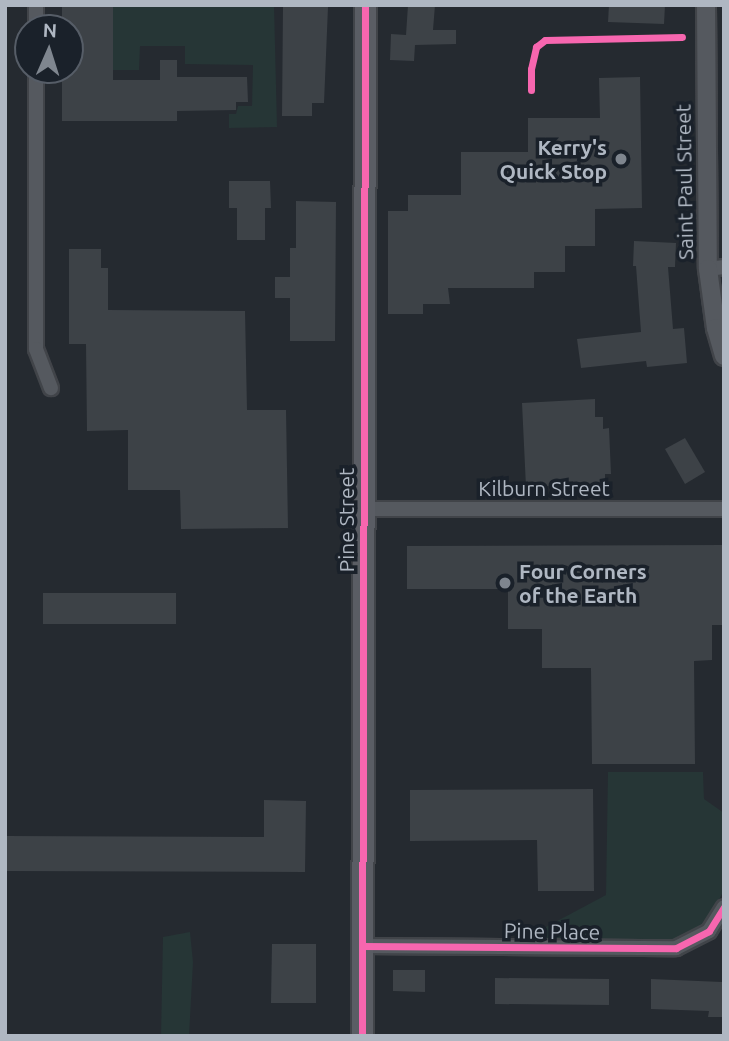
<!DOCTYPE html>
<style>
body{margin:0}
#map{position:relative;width:729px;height:1041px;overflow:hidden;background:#252a30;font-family:Ubuntu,sans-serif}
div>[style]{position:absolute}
.green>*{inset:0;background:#263636}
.building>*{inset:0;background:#3d4247}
.roads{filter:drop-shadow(2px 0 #414449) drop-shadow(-2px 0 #414449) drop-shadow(0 2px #414449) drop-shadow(0 -2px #414449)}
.minor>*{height:14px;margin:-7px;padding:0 7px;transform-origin:7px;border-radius:7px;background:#55595f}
.tertiary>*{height:18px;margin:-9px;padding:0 9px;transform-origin:9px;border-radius:9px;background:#55595f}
.secondary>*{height:21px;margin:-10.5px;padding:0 10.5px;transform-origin:10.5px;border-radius:10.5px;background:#5a5d64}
.cycleway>*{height:7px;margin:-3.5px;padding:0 3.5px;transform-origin:3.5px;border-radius:3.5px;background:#f766af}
.dots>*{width:19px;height:19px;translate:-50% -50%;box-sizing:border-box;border:4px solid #1a212a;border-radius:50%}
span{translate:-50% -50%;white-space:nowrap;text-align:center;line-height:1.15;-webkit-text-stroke:7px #1a212a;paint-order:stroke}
.poi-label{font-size:21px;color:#afb7c2;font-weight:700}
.right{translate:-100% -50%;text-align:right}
.left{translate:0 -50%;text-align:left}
.street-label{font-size:21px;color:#afb7c2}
.frame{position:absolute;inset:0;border:7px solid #afb7c2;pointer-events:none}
.north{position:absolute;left:14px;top:14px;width:70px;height:70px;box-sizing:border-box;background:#1a212a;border:2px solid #565d67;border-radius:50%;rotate:3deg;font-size:19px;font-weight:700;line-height:28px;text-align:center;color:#afb7c2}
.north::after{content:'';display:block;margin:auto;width:24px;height:32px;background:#7f868f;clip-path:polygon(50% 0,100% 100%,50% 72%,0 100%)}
</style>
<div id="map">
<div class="green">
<i style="clip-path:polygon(113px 5px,274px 5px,277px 127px,229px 128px,229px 114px,236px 114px,238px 106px,252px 106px,253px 65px,185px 64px,185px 46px,140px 46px,139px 70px,111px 70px)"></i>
<i style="clip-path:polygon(608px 772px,703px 772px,704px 799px,724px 813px,724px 890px,712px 913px,690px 938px,660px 944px,540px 939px,546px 927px,606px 895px)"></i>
<i style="clip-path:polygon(190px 932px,193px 962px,189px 1036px,161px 1036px,163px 937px)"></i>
</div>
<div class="building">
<i style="clip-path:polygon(62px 5px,113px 5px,113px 80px,160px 80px,160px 60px,177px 60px,177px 77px,247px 77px,248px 102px,236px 102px,236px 110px,177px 111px,177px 121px,62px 121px,62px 70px,70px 70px,70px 28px,62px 28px)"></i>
<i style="clip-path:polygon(283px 5px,328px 7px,324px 103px,312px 103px,312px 116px,282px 116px)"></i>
<i style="clip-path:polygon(408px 5px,435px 5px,433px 30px,456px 30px,456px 44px,415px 45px,414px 61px,390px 60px,391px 34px,406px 35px)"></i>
<i style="clip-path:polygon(609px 5px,665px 5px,664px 24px,608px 22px)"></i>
<i style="clip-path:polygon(640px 77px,642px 208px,595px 209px,595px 246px,565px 246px,565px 272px,534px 272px,534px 288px,448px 288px,450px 304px,423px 304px,423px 314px,388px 314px,388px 211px,408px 211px,408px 195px,461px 195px,461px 152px,528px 152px,528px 118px,600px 118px,599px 78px)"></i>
<i style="clip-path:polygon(229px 181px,270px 181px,271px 208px,265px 208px,265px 240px,237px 240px,237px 208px,229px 208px)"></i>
<i style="clip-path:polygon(296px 201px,336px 202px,335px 341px,290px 341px,290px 298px,275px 298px,275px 277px,290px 277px,290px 248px,296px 248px)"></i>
<i style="clip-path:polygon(634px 241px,676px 243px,675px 267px,668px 267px,673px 329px,684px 328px,687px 363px,647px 367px,646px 361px,581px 368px,577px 339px,641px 332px,636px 266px,633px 266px)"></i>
<i style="clip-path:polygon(69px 249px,101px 249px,101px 268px,108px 268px,108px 310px,245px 311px,247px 410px,286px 410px,288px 528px,181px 529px,180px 490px,128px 490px,128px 430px,87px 431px,86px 344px,69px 344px)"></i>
<i style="clip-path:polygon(595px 399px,595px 417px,603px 417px,603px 429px,609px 428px,611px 474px,605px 474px,605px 484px,526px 487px,522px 403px)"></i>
<i style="clip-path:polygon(685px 438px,705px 472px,685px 484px,665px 449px)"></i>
<i style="clip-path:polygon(724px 545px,724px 625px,712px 625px,712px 660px,694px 661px,695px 764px,592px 764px,591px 668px,542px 668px,542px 629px,508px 629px,508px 589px,407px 589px,407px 546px)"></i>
<i style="clip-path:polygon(43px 593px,176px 593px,176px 624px,43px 624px)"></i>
<i style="clip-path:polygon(593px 789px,594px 891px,538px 891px,537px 840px,410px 841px,410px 790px)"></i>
<i style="clip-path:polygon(264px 800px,306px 801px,305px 872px,6px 871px,6px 836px,264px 837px)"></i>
<i style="clip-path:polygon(272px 944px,316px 944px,316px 1003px,271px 1003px)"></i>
<i style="clip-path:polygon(393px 970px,425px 970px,425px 992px,393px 991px)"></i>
<i style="clip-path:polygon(495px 978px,609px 979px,609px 1005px,495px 1004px)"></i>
<i style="clip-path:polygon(651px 979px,722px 982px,724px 1017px,708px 1017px,709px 1011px,651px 1009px)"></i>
</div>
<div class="roads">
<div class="minor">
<i style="left:36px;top:28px;width:23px;rotate:-90deg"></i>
<i style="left:36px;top:70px;width:279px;rotate:90deg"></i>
<i style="left:36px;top:349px;width:42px;rotate:69deg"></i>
<i style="left:708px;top:269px;width:16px;rotate:-7deg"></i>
<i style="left:364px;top:509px;width:360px"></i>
<i style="left:362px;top:946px;width:314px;rotate:0.4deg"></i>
<i style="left:676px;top:948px;width:37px;rotate:-27deg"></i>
<i style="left:709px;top:931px;width:28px;rotate:-58deg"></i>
</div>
<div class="tertiary">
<i style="left:706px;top:5px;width:264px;rotate:89.6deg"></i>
<i style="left:708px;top:269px;width:60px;rotate:82.3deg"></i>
<i style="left:716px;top:328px;width:29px;rotate:74deg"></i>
</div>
<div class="secondary">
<i style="left:362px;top:1036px;width:1031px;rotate:-89.83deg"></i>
</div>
</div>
<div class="cycleway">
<i style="left:531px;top:90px;width:21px;rotate:-90deg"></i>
<i style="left:531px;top:69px;width:23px;rotate:-77deg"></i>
<i style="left:536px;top:47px;width:11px;rotate:-38deg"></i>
<i style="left:545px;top:40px;width:137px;rotate:-1.3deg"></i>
<i style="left:362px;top:946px;width:314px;rotate:0.4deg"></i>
<i style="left:676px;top:948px;width:37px;rotate:-27deg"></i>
<i style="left:709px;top:931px;width:28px;rotate:-58deg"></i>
<i style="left:362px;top:1036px;width:1031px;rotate:-89.83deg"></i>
</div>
<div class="dots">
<i style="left:621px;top:159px;background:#7f868f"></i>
<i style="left:505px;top:583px;background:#7f868f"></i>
</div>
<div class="poi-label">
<span class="right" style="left:607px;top:159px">Kerry's<br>Quick Stop</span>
<span class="left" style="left:519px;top:583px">Four Corners<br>of the Earth</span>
</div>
<div class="street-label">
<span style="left:684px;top:182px;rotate:-91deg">Saint Paul Street</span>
<span style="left:544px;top:488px">Kilburn Street</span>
<span style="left:346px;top:520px;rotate:-90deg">Pine Street</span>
<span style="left:552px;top:931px;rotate:1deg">Pine Place</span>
</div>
<div class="frame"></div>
<div class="north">N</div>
</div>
